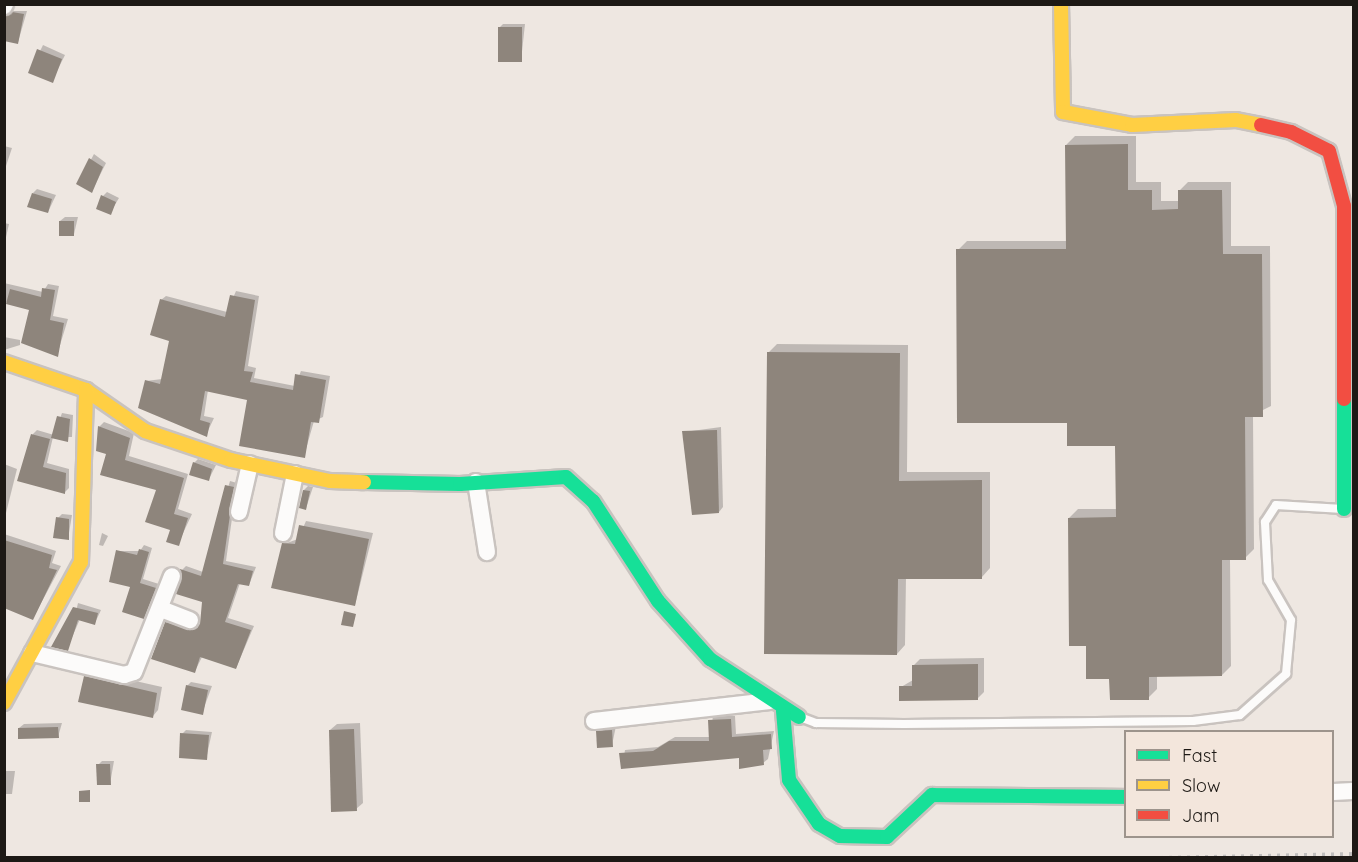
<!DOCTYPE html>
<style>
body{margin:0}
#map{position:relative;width:1358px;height:862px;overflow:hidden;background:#eee7e1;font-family:Quicksand,sans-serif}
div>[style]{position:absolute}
.shadow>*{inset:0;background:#0003}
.building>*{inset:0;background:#8e857c}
.roads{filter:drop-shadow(2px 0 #c9c3bf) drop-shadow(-2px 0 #c9c3bf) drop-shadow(0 2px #c9c3bf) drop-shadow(0 -2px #c9c3bf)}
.lane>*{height:8px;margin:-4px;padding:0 4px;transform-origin:4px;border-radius:4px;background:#fcfbfa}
.street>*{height:16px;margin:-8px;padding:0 8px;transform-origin:8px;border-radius:8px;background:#fcfbfa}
.fast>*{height:14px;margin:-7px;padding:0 7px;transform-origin:7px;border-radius:7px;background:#16e098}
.slow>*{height:14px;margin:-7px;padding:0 7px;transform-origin:7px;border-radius:7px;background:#ffcf43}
.jam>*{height:14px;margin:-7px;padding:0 7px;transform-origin:7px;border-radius:7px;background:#f24e42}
.rail>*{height:4.5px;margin-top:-2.25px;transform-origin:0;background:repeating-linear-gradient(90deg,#c0bebd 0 3px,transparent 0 9px)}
span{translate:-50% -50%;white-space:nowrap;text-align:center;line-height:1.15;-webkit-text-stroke:6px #f3e6dc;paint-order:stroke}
.frame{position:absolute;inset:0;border:6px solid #1d1915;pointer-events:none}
.legend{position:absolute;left:1124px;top:730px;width:210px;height:108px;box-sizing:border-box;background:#f3e6dc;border:2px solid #9d948c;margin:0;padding:8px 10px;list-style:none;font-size:18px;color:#1d1915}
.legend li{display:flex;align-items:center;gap:12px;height:30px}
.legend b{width:30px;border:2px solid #9d948c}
</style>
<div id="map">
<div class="shadow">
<i style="clip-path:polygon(4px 11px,27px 11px,18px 42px,4px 40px)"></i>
<i style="clip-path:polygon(503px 24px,525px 24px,521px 61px,499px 28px)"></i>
<i style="clip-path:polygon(43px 45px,65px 55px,52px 81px,30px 72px)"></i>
<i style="clip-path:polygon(1075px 136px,1136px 136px,1136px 182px,1161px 182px,1161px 201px,1179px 201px,1179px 191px,1188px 182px,1231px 182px,1231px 246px,1270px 246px,1271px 406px,1253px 415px,1254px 549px,1245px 558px,1230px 559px,1231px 666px,1222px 675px,1157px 675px,1157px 689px,1148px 698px,1111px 677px,1087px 645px,1069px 518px,1078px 509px,1117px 509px,1117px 444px,1068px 422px,958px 250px,967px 241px,1067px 241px,1066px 145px)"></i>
<i style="clip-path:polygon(4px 146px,12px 148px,4px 172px)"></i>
<i style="clip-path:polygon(94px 154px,106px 163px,92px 191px,78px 184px)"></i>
<i style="clip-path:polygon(37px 189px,56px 195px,48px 212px,33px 193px)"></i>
<i style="clip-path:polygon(107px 192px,119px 198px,110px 213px,103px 196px)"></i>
<i style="clip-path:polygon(65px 217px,78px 217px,74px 234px,60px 221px)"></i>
<i style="clip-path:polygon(4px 223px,9px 224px,4px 246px)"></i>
<i style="clip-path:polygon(4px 283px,43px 292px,48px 284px,59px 286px,53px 316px,68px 319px,57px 355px,30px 309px,5px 302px,4px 310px)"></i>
<i style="clip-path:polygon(236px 291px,259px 296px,248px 366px,256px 368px,254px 378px,295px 386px,301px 371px,330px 376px,323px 417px,314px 421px,304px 456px,249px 399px,208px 390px,204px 416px,214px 418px,206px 435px,146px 381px,162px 379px,171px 340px,161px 300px,166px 296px,227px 312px)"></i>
<i style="clip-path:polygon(4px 337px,20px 340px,20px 345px,4px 350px)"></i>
<i style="clip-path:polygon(777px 344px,908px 345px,907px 472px,990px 472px,990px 568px,982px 577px,906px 577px,905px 645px,897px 654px,768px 353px)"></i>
<i style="clip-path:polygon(62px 413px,73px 415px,72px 437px,53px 437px,47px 463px,69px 469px,69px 488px,65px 492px,19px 480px,33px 434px,37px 430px,54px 435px)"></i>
<i style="clip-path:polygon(104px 422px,134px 433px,129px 456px,188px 474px,178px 509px,192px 514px,178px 544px,158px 489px,108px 452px,99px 427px)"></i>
<i style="clip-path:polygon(721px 427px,723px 507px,719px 512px,684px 432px)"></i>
<i style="clip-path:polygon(198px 459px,216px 465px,209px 479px,194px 463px)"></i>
<i style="clip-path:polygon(4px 464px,17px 469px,4px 521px)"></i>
<i style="clip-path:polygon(230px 481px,237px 483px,226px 561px,256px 567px,249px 585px,240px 583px,228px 618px,254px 626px,236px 668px,202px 657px,195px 671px,166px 623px,171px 618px,201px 624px,203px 601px,182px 570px,186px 566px,203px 572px)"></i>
<i style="clip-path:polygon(308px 486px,313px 487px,306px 508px,304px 490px)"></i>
<i style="clip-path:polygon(62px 514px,72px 515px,68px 539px,58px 518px)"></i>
<i style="clip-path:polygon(306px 521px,373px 533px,355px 605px,284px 544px,298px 539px)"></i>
<i style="clip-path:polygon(102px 533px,108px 536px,103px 546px,99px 545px)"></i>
<i style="clip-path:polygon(4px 534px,56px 551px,52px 563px,61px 566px,33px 618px,4px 573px)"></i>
<i style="clip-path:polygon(144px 545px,152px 548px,143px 579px,159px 584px,143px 617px,117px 551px,140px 551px)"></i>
<i style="clip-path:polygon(78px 603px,101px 610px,95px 623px,80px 619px,67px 649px)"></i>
<i style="clip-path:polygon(984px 658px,984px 692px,978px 698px,901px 687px,913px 680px,913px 666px,920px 659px)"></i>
<i style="clip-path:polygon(91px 671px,162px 687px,158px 710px,153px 716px,85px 677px)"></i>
<i style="clip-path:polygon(191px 682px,212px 686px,202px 713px,187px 686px)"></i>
<i style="clip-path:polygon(713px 716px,735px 716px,736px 734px,774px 731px,768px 759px,763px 763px,740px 756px,622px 768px,625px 750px,658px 747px,675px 737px,710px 737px)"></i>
<i style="clip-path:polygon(62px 723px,58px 737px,19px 728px,24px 724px)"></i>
<i style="clip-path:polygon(360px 723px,363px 803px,356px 809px,330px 730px,337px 724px)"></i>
<i style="clip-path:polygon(616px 726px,612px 745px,597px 732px,601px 728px)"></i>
<i style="clip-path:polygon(186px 730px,212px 732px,206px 759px,182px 734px)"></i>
<i style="clip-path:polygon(102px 761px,114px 761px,110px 784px,98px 765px)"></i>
<i style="clip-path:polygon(4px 771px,15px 771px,12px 794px,4px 794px)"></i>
</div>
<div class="building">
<i style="clip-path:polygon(12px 12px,24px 14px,18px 44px,4px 41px,4px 16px)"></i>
<i style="clip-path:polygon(498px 27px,522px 27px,522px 62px,498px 62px)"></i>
<i style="clip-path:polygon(37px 49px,62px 59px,53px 83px,28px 73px)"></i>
<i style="clip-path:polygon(1128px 144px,1128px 190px,1152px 190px,1152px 210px,1178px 209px,1178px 190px,1222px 190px,1223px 254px,1262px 254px,1263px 417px,1245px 417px,1246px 560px,1222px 560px,1222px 676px,1149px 677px,1149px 700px,1110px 700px,1109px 679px,1086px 679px,1086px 646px,1069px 646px,1068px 518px,1116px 517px,1115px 446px,1067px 446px,1067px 423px,957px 423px,956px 249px,1066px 249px,1065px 145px)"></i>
<i style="clip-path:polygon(89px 158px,103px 167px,92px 193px,76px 184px)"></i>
<i style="clip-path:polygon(32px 193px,52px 199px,48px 213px,27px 207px)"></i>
<i style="clip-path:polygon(101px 195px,116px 202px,111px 215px,96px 209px)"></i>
<i style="clip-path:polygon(59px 221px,74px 221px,74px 236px,59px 236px)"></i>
<i style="clip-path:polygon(42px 288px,55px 290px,50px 320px,64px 323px,58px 357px,21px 343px,29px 310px,6px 304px,10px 289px,41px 297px)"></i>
<i style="clip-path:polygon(230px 295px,255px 300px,244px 371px,253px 372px,250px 382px,293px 390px,295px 374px,326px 380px,319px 423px,311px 422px,305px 458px,239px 446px,247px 400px,205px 391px,200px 420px,210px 423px,207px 437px,138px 408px,145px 380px,160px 384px,169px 341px,150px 335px,160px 299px,225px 317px)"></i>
<i style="clip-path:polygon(767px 352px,900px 353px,899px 481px,982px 480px,982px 579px,898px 579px,897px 655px,764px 654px)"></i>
<i style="clip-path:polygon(57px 416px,70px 419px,68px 442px,51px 438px)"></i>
<i style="clip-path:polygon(98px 426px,130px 438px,125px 460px,184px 478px,174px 514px,188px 518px,179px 546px,166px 542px,170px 530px,145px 522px,156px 490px,100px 475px,106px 454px,96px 451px)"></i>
<i style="clip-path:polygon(717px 430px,719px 513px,692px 515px,682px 431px)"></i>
<i style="clip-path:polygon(31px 434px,50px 439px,43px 467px,66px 473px,65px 494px,17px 481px)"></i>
<i style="clip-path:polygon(193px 462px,212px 469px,209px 481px,189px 475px)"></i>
<i style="clip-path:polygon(225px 485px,234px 487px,223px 564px,253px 571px,249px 586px,238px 584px,225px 622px,251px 630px,236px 669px,200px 657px,195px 673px,151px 659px,165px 622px,191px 630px,200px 624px,202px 602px,176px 594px,180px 569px,201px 576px)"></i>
<i style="clip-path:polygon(303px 490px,310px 491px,306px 510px,299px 508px)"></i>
<i style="clip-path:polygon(56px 517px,69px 519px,69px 540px,53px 538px)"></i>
<i style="clip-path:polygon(299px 525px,369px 539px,355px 606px,271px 588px,282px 543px,295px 544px)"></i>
<i style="clip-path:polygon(4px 540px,52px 555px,49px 568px,57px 570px,33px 620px,4px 608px)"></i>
<i style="clip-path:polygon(139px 549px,149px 552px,140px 583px,156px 588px,144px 619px,122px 612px,130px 587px,109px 582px,116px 550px,137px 555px)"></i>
<i style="clip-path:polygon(73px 607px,98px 613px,95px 625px,78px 620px,68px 651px,51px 647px)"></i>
<i style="clip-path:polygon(344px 611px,356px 614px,353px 627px,341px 625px)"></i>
<i style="clip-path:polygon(978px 664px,978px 700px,899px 701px,899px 686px,912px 686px,912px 665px)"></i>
<i style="clip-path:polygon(84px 676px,157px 693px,153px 718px,78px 702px)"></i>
<i style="clip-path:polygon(186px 685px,208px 690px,203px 715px,181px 710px)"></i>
<i style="clip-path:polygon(731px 719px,732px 737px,771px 734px,772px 749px,763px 750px,764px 765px,739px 769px,739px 758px,621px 769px,619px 753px,653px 751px,669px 741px,709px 741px,708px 720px)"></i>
<i style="clip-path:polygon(58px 727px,59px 738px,18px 739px,18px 728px)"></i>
<i style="clip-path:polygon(354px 729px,357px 811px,331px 812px,329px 730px)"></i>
<i style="clip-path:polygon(612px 730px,613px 747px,597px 748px,596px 731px)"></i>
<i style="clip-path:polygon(180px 733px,209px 735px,207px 760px,179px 758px)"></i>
<i style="clip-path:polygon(96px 764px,110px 764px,111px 785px,97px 785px)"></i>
<i style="clip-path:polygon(90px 790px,90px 802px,79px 802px,79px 791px)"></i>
</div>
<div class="roads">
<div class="lane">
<i style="left:800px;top:717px;width:17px;rotate:21deg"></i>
<i style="left:816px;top:723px;width:88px;rotate:0.7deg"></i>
<i style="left:904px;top:724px;width:289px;rotate:-0.6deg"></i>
<i style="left:1193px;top:721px;width:47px;rotate:-7.3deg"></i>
<i style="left:1240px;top:715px;width:62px;rotate:-41.7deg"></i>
<i style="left:1286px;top:674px;width:54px;rotate:-84.7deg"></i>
<i style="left:1291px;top:620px;width:46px;rotate:-119.9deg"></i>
<i style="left:1268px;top:580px;width:58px;rotate:-93deg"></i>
<i style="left:1265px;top:522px;width:20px;rotate:-57deg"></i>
<i style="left:1276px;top:505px;width:67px;rotate:3.4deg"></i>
</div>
<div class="street">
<i style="left:4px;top:6px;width:2px;rotate:-63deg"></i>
<i style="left:476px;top:482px;width:71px;rotate:81.1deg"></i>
<i style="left:239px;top:512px;width:49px;rotate:-77.1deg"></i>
<i style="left:283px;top:533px;width:60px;rotate:-78.5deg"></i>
<i style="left:161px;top:609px;width:31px;rotate:21deg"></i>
<i style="left:32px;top:653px;width:95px;rotate:13.4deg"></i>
<i style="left:124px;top:675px;width:10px;rotate:-17deg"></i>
<i style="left:134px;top:672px;width:103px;rotate:-68.4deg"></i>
<i style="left:594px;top:721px;width:177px;rotate:-6.5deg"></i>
<i style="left:1332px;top:792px;width:22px;rotate:-3deg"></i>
</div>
<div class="fast">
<i style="left:1344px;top:399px;width:110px;rotate:90deg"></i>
<i style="left:364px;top:482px;width:96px;rotate:1.2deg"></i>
<i style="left:460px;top:484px;width:106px;rotate:-3.8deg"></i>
<i style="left:566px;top:477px;width:36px;rotate:42deg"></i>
<i style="left:593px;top:501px;width:119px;rotate:57deg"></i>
<i style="left:658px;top:601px;width:78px;rotate:48.1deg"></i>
<i style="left:710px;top:659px;width:106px;rotate:33.1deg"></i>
<i style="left:783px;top:711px;width:69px;rotate:85deg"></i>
<i style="left:789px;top:780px;width:53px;rotate:55.7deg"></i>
<i style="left:819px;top:824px;width:24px;rotate:30deg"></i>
<i style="left:840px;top:836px;width:47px;rotate:1.2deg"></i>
<i style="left:887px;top:837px;width:62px;rotate:-43deg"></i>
<i style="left:932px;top:795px;width:194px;rotate:0.6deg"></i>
</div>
<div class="slow">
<i style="left:1061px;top:4px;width:108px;rotate:88.9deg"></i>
<i style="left:1063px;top:112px;width:70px;rotate:10.7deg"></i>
<i style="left:1132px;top:125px;width:104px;rotate:-2.8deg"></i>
<i style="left:1236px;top:120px;width:25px;rotate:11deg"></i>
<i style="left:4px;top:362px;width:87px;rotate:18.9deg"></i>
<i style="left:86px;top:390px;width:72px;rotate:34.8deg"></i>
<i style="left:145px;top:431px;width:91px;rotate:18.6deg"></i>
<i style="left:231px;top:460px;width:101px;rotate:12deg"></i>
<i style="left:330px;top:481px;width:34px;rotate:2deg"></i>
<i style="left:4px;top:703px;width:161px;rotate:-61.4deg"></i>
<i style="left:81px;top:562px;width:172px;rotate:-88.3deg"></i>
</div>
<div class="jam">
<i style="left:1261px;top:125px;width:31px;rotate:13deg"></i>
<i style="left:1291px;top:132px;width:42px;rotate:26.6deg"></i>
<i style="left:1329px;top:151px;width:57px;rotate:74.7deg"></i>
<i style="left:1344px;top:206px;width:193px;rotate:90deg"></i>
</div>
</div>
<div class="rail">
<i style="left:1160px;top:858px;width:194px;rotate:-1.2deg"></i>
</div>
<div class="frame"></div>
<ul class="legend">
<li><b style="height:8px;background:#16e098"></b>Fast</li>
<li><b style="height:8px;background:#ffcf43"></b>Slow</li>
<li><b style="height:8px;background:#f24e42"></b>Jam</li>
</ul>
</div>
